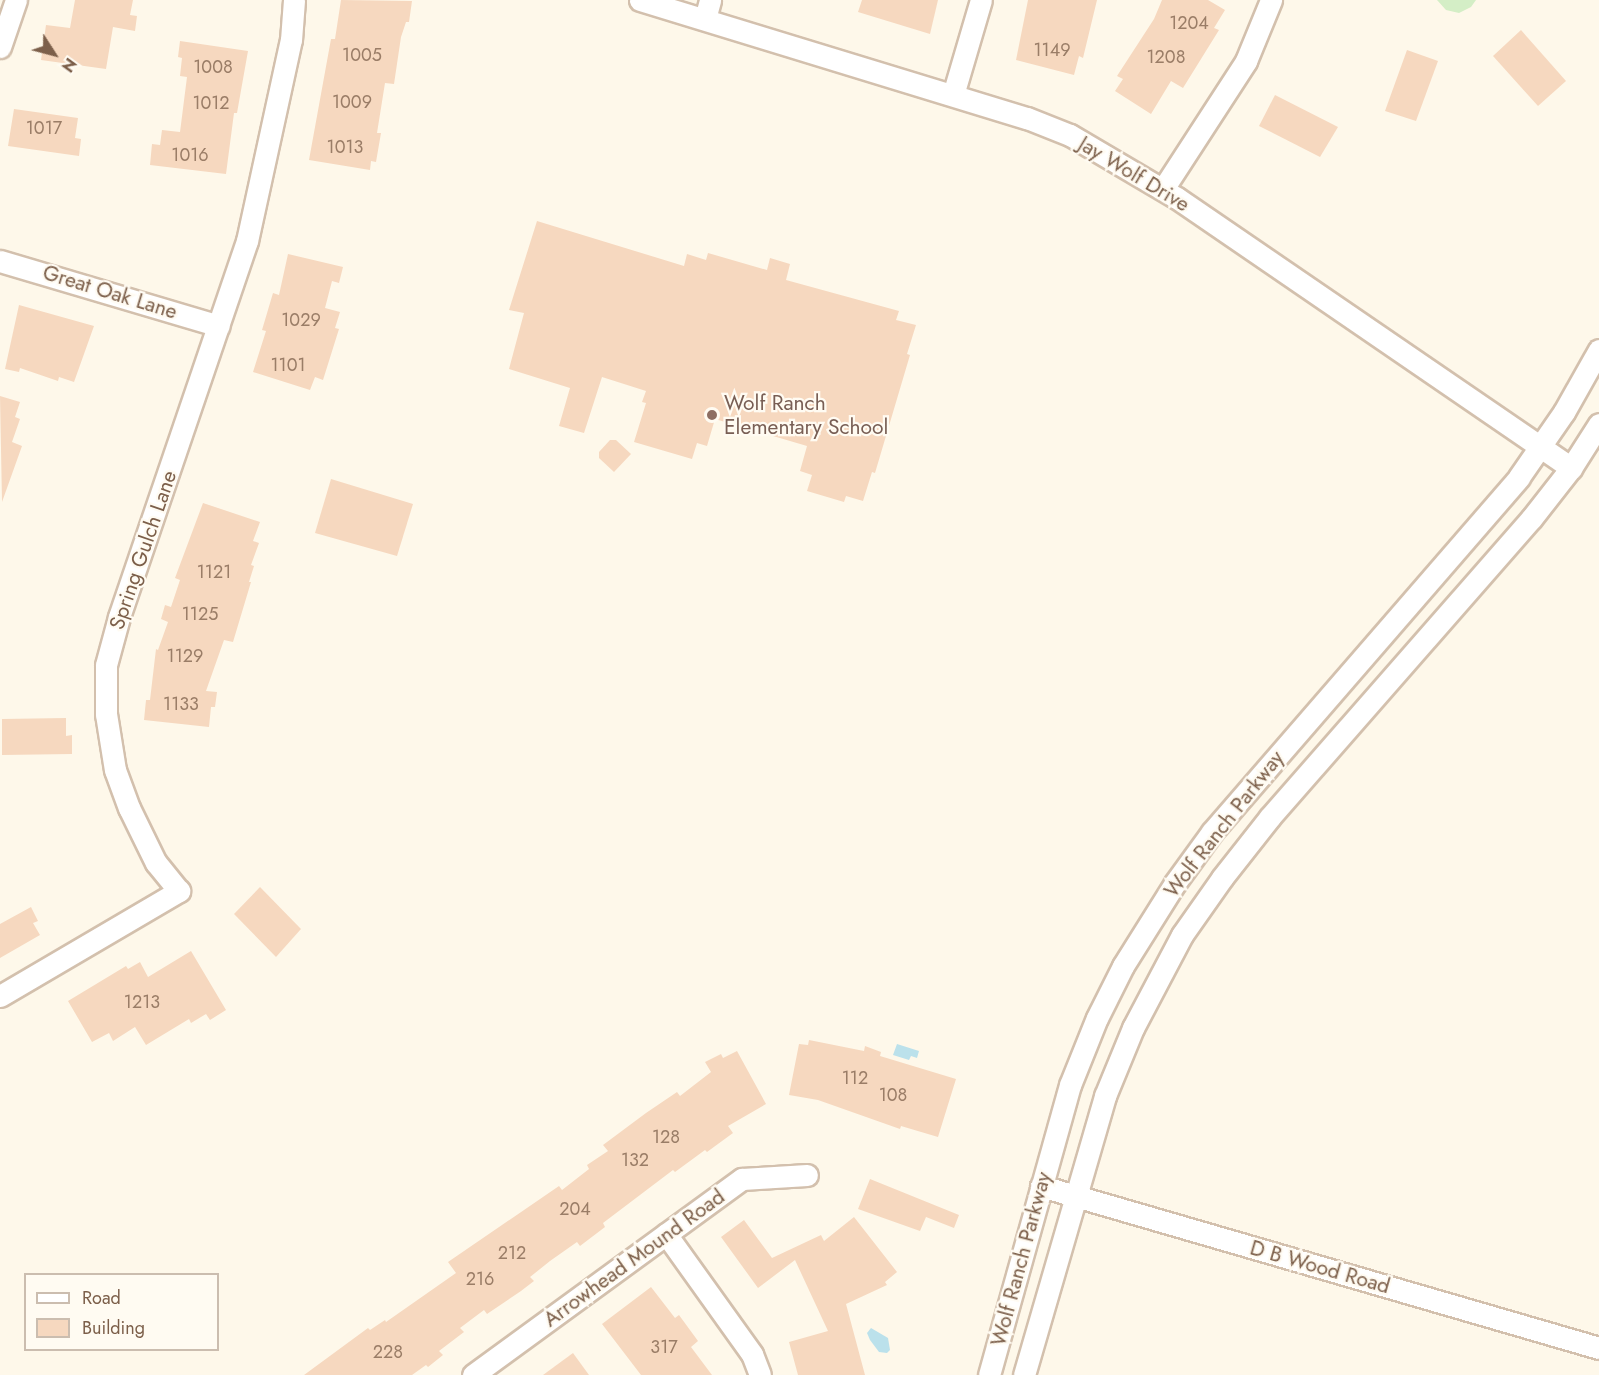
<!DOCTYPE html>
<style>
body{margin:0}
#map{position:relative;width:1599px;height:1375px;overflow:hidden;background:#fef8ea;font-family:Jost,sans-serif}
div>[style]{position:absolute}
.green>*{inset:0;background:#d4eec6}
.water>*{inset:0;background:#bbe1eb}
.building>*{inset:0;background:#f6d8bf}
.roads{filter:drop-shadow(2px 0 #d3c0ad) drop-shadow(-2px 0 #d3c0ad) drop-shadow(0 2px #d3c0ad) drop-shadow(0 -2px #d3c0ad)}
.minor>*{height:21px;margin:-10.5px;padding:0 10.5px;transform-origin:10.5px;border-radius:10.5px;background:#fff}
.dots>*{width:16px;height:16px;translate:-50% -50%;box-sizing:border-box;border:3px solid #fffbf2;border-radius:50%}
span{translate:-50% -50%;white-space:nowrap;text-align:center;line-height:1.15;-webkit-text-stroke:4.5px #fffbf2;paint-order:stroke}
.number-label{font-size:18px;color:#9a7d67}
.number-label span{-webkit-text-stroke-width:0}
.street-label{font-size:21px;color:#7c5f4a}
.education-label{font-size:21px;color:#785e54}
.left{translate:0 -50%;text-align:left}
.legend{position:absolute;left:24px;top:1273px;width:195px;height:78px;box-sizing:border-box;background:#fffbf2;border:2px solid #cbbdaf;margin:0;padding:8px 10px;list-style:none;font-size:18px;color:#7c5f4a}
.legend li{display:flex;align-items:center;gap:12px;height:30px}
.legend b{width:30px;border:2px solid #cbbdaf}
.north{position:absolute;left:24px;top:24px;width:60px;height:60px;-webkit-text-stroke:4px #fffbf2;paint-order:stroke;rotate:126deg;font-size:16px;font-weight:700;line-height:24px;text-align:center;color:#7c5f4a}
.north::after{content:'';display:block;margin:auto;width:21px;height:27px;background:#7c5f4a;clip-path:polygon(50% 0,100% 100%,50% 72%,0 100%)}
</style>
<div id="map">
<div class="green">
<i style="clip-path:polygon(1437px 0,1476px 0,1471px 7px,1459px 13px,1446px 10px)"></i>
</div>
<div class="water">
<i style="clip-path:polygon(897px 1044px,919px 1051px,917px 1058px,911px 1056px,909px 1060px,893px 1055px)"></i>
<i style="clip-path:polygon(871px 1328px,888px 1338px,890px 1350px,887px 1353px,879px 1352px,870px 1340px,867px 1333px)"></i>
</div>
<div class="building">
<i style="clip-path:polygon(75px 0,133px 0,130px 15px,137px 16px,135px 31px,113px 27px,106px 69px,41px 60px,46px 25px,70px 28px)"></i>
<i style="clip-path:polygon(341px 0,412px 1px,409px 22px,406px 22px,401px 37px,394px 84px,385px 83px,377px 133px,381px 133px,376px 162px,371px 161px,370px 170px,309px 160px,331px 39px,335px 39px)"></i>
<i style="clip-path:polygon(862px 0,938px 0,930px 34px,858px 12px)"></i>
<i style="clip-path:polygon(1028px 0,1097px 0,1083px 58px,1079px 56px,1074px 75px,1016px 60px)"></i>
<i style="clip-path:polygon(1162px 0,1208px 0,1225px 10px,1214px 28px,1219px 30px,1183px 88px,1171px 81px,1151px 114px,1115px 91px,1123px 79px,1117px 76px,1154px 19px)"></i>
<i style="clip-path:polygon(1521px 30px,1566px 81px,1538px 106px,1493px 56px)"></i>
<i style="clip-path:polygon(180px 41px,248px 51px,237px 113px,234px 113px,226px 174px,150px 165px,152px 144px,160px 145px,162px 130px,180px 132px,187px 77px,180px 76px,182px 58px,178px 57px)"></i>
<i style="clip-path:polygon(1407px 50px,1438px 61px,1416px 121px,1385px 111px)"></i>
<i style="clip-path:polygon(1275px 95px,1338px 127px,1320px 157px,1259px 126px)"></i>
<i style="clip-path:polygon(14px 109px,78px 118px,75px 138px,81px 139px,79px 156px,8px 146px)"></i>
<i style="clip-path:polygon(537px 221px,684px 266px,687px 254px,706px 260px,708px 253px,767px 270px,770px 258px,790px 264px,786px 280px,899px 311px,896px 320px,916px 325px,907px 354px,910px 355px,875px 473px,872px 472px,863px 501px,846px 496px,844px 502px,807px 491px,812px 475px,800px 471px,807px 446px,715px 419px,707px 446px,697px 443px,692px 459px,634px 442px,646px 403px,642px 402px,646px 391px,602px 377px,584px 433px,559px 426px,570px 388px,509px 369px,524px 313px,509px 310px)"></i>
<i style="clip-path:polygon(288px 254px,343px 267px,339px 283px,332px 281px,325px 308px,340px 312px,335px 328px,339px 329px,323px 380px,315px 377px,310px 390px,253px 372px,266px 331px,262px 330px,273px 293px,279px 295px)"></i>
<i style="clip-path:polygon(19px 305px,94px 326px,74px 382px,59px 377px,58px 381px,20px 368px,19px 372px,5px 369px)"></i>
<i style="clip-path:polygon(0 396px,20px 402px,15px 417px,20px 419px,12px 442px,22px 446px,2px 502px)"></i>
<i style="clip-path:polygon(610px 440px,616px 440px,631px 454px,614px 472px,599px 458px,599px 452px)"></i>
<i style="clip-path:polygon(331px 479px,413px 504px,397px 556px,315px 533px)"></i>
<i style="clip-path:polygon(203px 503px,260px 522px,253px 541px,259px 543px,251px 565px,254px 566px,249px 582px,251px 582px,233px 642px,224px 640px,206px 691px,217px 692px,215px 707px,211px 707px,209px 727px,144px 720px,146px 700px,150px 700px,156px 649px,158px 650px,168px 622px,161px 619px,165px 605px,171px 607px,180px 580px,175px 578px)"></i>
<i style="clip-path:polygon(66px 718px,66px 736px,72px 735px,72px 754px,2px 755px,2px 719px)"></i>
<i style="clip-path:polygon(260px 887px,301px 929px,276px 957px,234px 914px)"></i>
<i style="clip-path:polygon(31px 907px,38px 921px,33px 923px,40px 935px,0 958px,0 924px)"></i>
<i style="clip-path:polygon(191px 951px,226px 1010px,210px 1020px,206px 1014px,191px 1023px,189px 1019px,146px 1045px,135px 1027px,113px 1041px,109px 1033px,92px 1042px,68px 1001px,126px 966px,128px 969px,140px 962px,148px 977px)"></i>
<i style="clip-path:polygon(809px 1040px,864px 1051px,865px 1046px,881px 1052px,880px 1056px,956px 1079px,938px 1137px,901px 1126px,900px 1129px,818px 1100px,789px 1095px,799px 1044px,808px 1045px)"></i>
<i style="clip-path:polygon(737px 1051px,766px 1104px,728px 1126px,733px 1133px,707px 1152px,705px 1150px,675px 1172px,673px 1170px,603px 1223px,605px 1227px,580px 1246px,577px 1242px,550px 1261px,530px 1277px,534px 1281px,521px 1291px,487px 1314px,484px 1310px,460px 1328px,464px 1332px,439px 1351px,443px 1355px,428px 1367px,426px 1365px,412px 1375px,304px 1375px,368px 1328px,370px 1330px,385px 1320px,386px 1322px,456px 1273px,448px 1262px,559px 1186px,562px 1190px,589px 1169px,587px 1165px,608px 1151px,603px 1145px,646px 1113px,677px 1092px,680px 1096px,711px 1072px,705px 1062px,721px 1054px,723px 1058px)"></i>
<i style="clip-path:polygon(870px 1179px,959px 1215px,954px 1228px,926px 1217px,920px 1231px,858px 1209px)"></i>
<i style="clip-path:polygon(854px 1217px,897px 1272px,885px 1282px,887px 1285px,846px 1304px,865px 1375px,798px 1375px,789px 1342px,828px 1331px,795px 1260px,758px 1288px,721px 1237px,744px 1220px,772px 1258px,821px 1235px,824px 1241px)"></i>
<i style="clip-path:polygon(651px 1287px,675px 1318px,679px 1315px,698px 1341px,691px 1347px,712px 1375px,641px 1375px,602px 1324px)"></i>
<i style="clip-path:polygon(573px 1353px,589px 1375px,543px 1375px)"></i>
</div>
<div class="roads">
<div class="minor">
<i style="left:640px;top:0;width:405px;rotate:17deg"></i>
<i style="left:1027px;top:118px;width:46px;rotate:21.6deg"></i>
<i style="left:1070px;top:135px;width:124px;rotate:30.5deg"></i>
<i style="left:1177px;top:198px;width:478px;rotate:34.4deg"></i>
<i style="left:705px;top:19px;width:20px;rotate:-75deg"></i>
<i style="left:0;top:47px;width:50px;rotate:-71.2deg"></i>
<i style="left:953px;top:95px;width:99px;rotate:-73.6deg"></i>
<i style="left:1163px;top:189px;width:153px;rotate:-57deg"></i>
<i style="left:1246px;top:61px;width:66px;rotate:-67.7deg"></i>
<i style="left:0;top:261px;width:228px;rotate:16.5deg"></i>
<i style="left:0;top:996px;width:208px;rotate:-30.4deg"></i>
<i style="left:179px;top:891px;width:36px;rotate:-129deg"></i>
<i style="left:156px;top:863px;width:61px;rotate:-116.1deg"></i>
<i style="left:129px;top:808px;width:40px;rotate:-110.2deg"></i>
<i style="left:115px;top:770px;width:57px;rotate:-99.1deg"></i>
<i style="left:106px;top:714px;width:49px;rotate:-90deg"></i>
<i style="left:106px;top:665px;width:50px;rotate:-74.8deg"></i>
<i style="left:119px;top:617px;width:397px;rotate:-71.2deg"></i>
<i style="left:247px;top:241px;width:206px;rotate:-77.7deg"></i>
<i style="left:291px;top:40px;width:40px;rotate:-85.7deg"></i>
<i style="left:1041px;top:1186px;width:581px;rotate:16.19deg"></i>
<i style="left:666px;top:1234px;width:148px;rotate:54.4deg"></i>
<i style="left:752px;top:1354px;width:22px;rotate:69deg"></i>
<i style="left:473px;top:1375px;width:333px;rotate:-36.1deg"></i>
<i style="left:742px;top:1179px;width:65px;rotate:-3.5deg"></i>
<i style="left:989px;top:1375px;width:301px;rotate:-74.4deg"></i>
<i style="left:1070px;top:1085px;width:72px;rotate:-68.1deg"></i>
<i style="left:1097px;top:1018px;width:58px;rotate:-63.4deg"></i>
<i style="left:1123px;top:966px;width:98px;rotate:-57.9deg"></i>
<i style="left:1175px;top:883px;width:63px;rotate:-54deg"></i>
<i style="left:1212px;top:832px;width:469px;rotate:-49.1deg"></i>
<i style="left:1519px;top:477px;width:79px;rotate:-55.3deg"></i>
<i style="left:1564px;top:412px;width:71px;rotate:-60.6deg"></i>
<i style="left:1024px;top:1375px;width:291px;rotate:-73.8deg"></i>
<i style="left:1105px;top:1096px;width:74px;rotate:-67.6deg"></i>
<i style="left:1133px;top:1028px;width:105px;rotate:-62.2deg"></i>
<i style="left:1182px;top:935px;width:70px;rotate:-54.9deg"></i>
<i style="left:1222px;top:878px;width:78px;rotate:-51.8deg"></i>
<i style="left:1270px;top:817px;width:396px;rotate:-48.8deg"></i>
<i style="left:1531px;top:519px;width:65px;rotate:-51.9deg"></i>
<i style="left:1571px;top:468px;width:52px;rotate:-57.5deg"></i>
</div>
</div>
<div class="dots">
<i style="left:712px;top:415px;background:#8d6e63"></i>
</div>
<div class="number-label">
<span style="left:1189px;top:23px">1204</span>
<span style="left:1052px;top:50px">1149</span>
<span style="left:362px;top:55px">1005</span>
<span style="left:1166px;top:57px">1208</span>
<span style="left:213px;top:67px">1008</span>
<span style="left:352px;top:102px">1009</span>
<span style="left:211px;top:103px">1012</span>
<span style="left:44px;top:128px">1017</span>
<span style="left:345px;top:147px">1013</span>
<span style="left:190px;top:155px">1016</span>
<span style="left:301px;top:320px">1029</span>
<span style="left:288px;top:365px">1101</span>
<span style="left:214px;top:572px">1121</span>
<span style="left:200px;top:614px">1125</span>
<span style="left:185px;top:656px">1129</span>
<span style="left:181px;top:704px">1133</span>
<span style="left:142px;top:1002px">1213</span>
<span style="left:855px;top:1078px">112</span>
<span style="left:893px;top:1095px">108</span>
<span style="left:666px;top:1137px">128</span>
<span style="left:635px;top:1160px">132</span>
<span style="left:575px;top:1209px">204</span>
<span style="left:512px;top:1253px">212</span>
<span style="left:480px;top:1279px">216</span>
<span style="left:664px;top:1347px">317</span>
<span style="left:388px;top:1352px">228</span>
</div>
<div class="street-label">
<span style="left:1134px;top:174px;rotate:31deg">Jay Wolf Drive</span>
<span style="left:110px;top:292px;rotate:17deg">Great Oak Lane</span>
<span style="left:143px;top:550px;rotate:-71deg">Spring Gulch Lane</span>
<span style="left:1224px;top:824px;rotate:-52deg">Wolf Ranch Parkway</span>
<span style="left:634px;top:1258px;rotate:-36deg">Arrowhead Mound Road</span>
<span style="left:1021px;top:1259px;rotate:-75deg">Wolf Ranch Parkway</span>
<span style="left:1320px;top:1267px;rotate:16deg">D B Wood Road</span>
</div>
<div class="education-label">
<span class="left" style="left:724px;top:415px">Wolf Ranch<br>Elementary School</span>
</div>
<ul class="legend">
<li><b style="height:8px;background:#fff"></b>Road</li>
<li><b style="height:16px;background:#f6d8bf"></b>Building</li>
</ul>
<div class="north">N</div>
</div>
